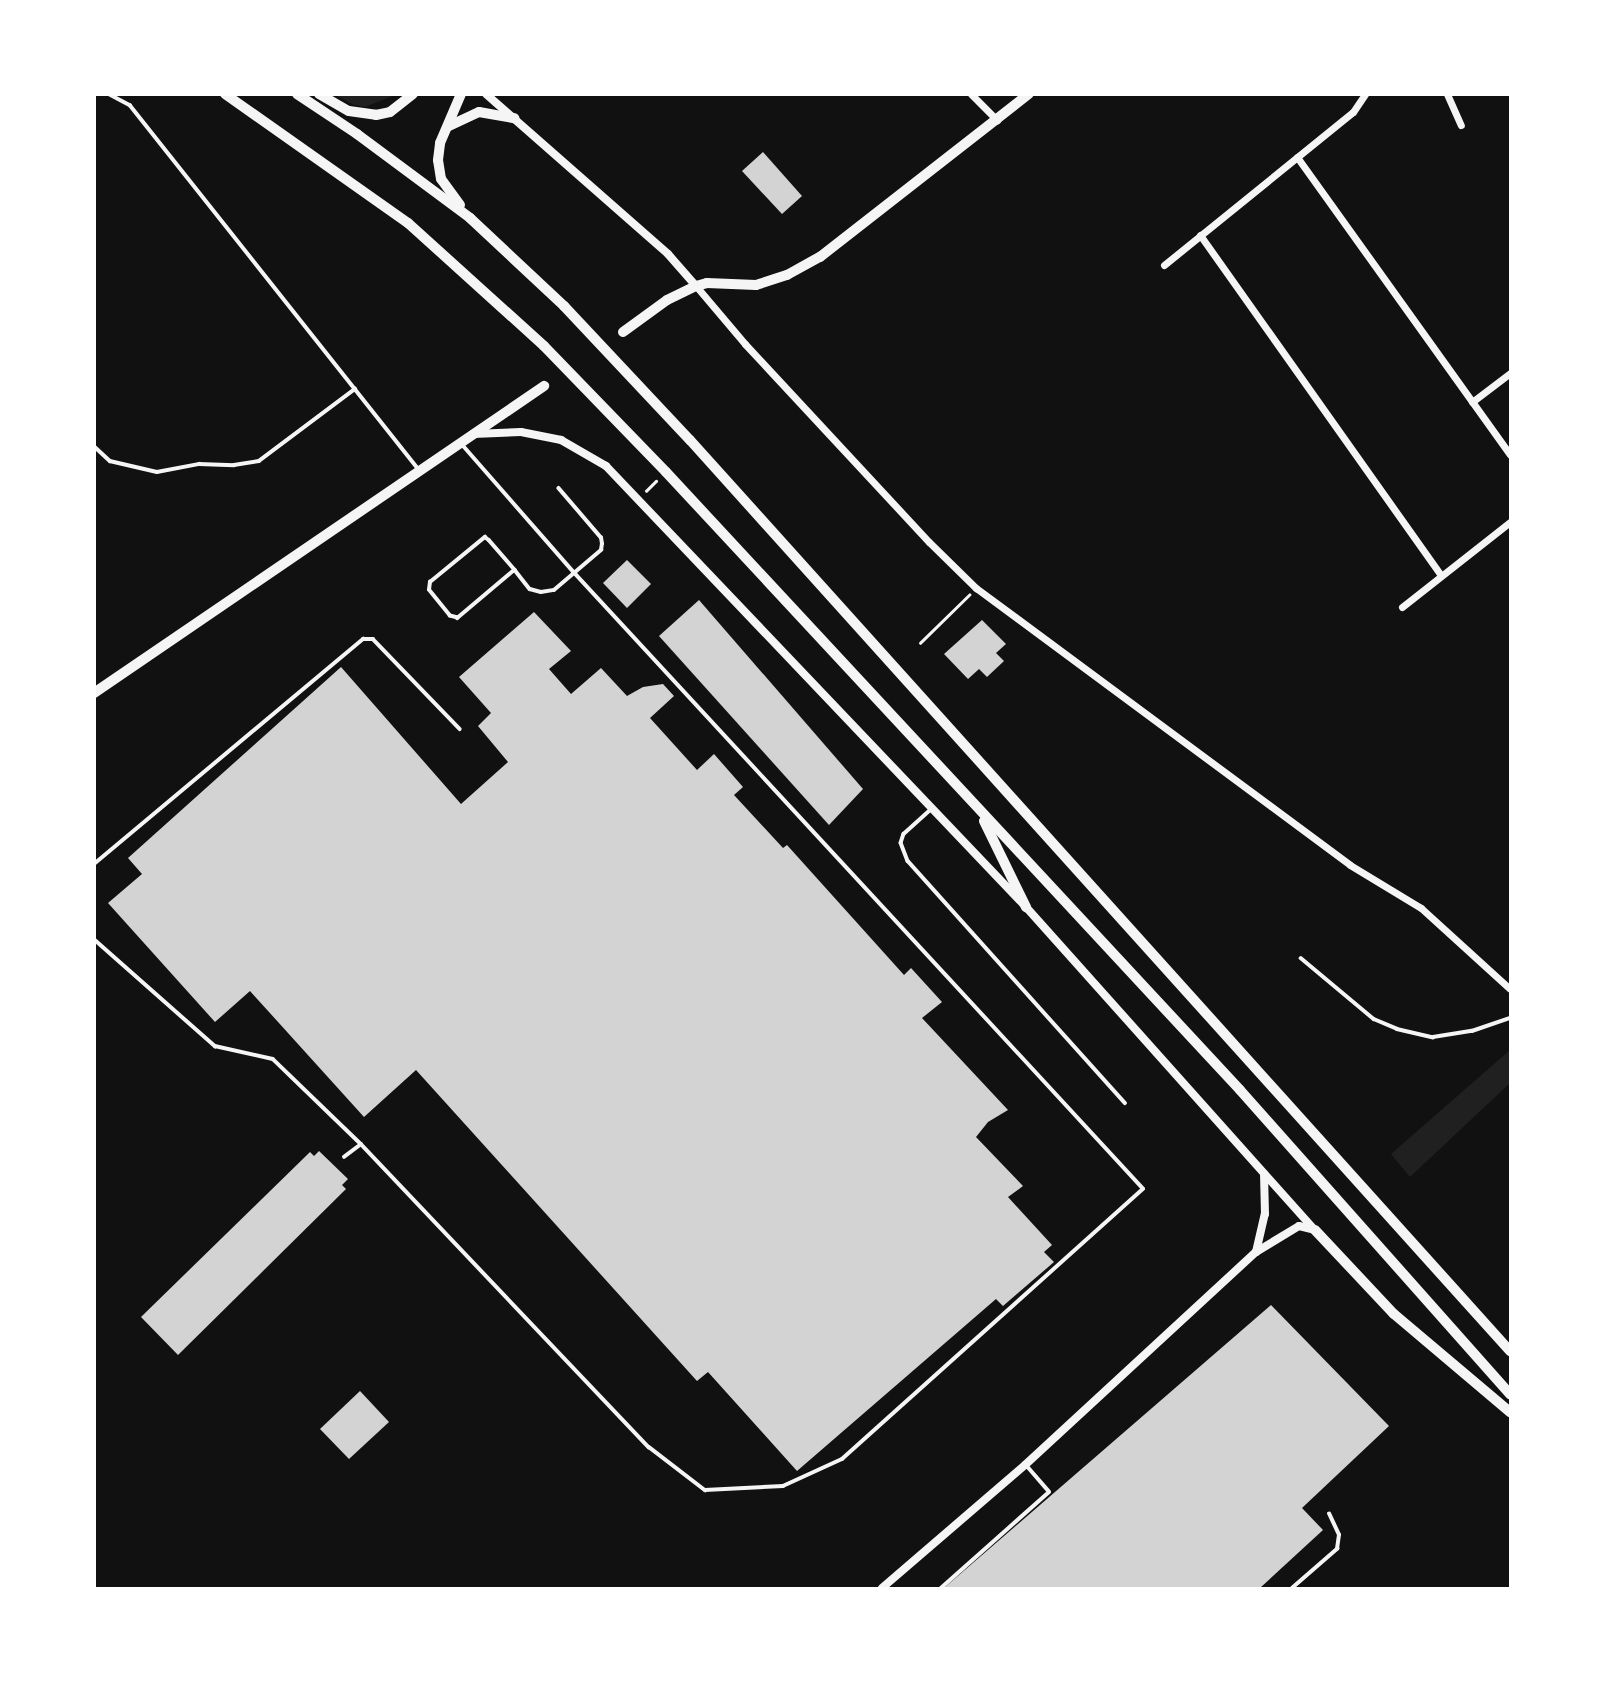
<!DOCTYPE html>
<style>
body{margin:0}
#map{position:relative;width:1605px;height:1683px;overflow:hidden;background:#111;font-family:Jost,sans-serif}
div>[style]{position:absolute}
.green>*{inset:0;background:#202020}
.building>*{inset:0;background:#d3d3d3}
.path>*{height:2.5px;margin:-1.25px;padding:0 1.25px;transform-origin:1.25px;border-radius:1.25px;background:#f5f5f5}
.service>*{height:3.5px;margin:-1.75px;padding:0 1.75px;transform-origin:1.75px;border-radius:1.75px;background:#f5f5f5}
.minor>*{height:7px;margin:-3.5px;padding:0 3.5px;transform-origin:3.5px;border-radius:3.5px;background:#f5f5f5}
.tertiary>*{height:8px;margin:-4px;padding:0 4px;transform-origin:4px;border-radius:4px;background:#f5f5f5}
.secondary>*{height:10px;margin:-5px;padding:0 5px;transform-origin:5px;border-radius:5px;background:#f5f5f5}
.trunk>*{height:10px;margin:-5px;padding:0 5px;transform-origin:5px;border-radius:5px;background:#f5f5f5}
span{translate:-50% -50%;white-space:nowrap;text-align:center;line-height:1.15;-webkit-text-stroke:7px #fff;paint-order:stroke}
.frame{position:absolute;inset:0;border:96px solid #fff;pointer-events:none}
</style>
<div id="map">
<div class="green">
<i style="clip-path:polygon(335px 95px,395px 95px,365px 107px,354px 105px)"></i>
<i style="clip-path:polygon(1510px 1050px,1510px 1083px,1410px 1177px,1391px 1154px)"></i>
</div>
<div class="building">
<i style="clip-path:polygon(763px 152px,802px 196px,782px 214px,742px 171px)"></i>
<i style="clip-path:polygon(627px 560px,651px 584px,627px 608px,603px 583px)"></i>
<i style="clip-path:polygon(699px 600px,863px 789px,829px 825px,659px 636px)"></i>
<i style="clip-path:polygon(534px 612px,571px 651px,549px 669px,571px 694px,601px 668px,627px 696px,643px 687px,663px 684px,674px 696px,650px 718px,697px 770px,714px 754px,743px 787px,734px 795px,783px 848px,787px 845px,904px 975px,911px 968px,942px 1002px,922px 1018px,1008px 1110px,988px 1122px,976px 1137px,1023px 1186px,1008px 1197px,1052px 1245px,1044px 1252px,1054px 1262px,1003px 1306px,996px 1299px,797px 1471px,708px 1372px,697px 1381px,416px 1070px,364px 1117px,250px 991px,215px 1022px,108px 903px,142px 874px,128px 858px,341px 667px,461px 804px,508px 762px,478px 726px,491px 713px,459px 677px)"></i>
<i style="clip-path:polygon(982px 620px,1006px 644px,996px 653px,1004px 661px,987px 677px,979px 669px,968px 679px,944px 654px)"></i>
<i style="clip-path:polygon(319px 1151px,348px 1179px,342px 1185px,346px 1189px,178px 1355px,141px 1317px,310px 1152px,314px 1156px)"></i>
<i style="clip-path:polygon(1271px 1305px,1389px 1426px,1302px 1508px,1323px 1530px,1260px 1588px,944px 1588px)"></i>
<i style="clip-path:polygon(360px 1391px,389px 1422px,349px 1459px,320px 1429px)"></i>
</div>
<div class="path">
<i style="left:646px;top:491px;width:14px;rotate:-45deg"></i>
<i style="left:920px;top:643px;width:69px;rotate:-44.4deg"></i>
</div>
<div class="service">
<i style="left:109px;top:94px;width:24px;rotate:28deg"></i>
<i style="left:130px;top:105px;width:464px;rotate:51.6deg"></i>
<i style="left:94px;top:446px;width:22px;rotate:43deg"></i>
<i style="left:110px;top:461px;width:48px;rotate:13.2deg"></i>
<i style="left:157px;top:472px;width:43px;rotate:-10.8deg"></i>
<i style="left:199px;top:464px;width:35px;rotate:2deg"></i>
<i style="left:234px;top:465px;width:25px;rotate:-9deg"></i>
<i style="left:259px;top:461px;width:120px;rotate:-36.9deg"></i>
<i style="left:515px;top:570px;width:75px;rotate:139.9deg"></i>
<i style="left:458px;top:618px;width:8px;rotate:-166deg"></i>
<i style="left:450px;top:616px;width:33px;rotate:-129deg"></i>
<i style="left:429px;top:590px;width:8px;rotate:-83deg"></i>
<i style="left:430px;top:582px;width:71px;rotate:-39.3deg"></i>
<i style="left:485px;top:537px;width:5px;rotate:37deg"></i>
<i style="left:489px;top:540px;width:40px;rotate:49deg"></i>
<i style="left:515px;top:570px;width:24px;rotate:52deg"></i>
<i style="left:530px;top:589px;width:11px;rotate:15deg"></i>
<i style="left:541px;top:592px;width:13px;rotate:-9deg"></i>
<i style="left:554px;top:590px;width:62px;rotate:-40.4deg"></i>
<i style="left:601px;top:550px;width:6px;rotate:-81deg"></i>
<i style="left:602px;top:544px;width:6px;rotate:-99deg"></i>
<i style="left:601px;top:538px;width:65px;rotate:-130.6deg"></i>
<i style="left:931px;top:810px;width:36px;rotate:138deg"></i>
<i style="left:904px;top:834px;width:9px;rotate:108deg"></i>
<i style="left:901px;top:843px;width:19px;rotate:69deg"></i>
<i style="left:908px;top:861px;width:325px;rotate:48.1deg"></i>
<i style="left:94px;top:864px;width:351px;rotate:-39.9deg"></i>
<i style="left:363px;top:639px;width:10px"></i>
<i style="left:373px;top:639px;width:125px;rotate:46deg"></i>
<i style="left:94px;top:939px;width:162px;rotate:41.5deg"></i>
<i style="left:215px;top:1046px;width:59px;rotate:12.6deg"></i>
<i style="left:273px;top:1059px;width:122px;rotate:44deg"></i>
<i style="left:361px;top:1144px;width:418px;rotate:46.5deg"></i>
<i style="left:649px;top:1447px;width:71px;rotate:37.5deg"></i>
<i style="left:705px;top:1490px;width:78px;rotate:-2.9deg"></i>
<i style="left:783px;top:1486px;width:65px;rotate:-24.6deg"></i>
<i style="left:842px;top:1459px;width:404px;rotate:-41.9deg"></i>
<i style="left:1143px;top:1189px;width:839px;rotate:-132.73deg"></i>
<i style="left:574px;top:573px;width:170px;rotate:-131.2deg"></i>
<i style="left:1301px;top:958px;width:95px;rotate:39.9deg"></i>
<i style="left:1374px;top:1019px;width:25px;rotate:23deg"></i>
<i style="left:1397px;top:1029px;width:37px;rotate:13deg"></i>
<i style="left:1433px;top:1037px;width:39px;rotate:-9deg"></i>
<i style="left:1472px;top:1031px;width:40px;rotate:-18.9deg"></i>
<i style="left:344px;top:1157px;width:21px;rotate:-37deg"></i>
<i style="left:941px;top:1588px;width:144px;rotate:-41.6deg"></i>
<i style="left:1049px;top:1492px;width:35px;rotate:-131deg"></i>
<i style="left:1292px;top:1588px;width:60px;rotate:-40.9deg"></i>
<i style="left:1337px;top:1549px;width:14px;rotate:-82deg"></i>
<i style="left:1339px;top:1535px;width:23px;rotate:-115deg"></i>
</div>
<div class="minor">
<i style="left:971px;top:94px;width:37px;rotate:45deg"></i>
<i style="left:1447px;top:94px;width:34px;rotate:66deg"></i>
<i style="left:1297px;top:157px;width:366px;rotate:54.4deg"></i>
<i style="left:1200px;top:235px;width:417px;rotate:54.7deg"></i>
<i style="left:1164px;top:265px;width:243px;rotate:-39deg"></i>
<i style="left:1353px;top:112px;width:22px;rotate:-56deg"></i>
<i style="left:696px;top:286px;width:76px;rotate:49.8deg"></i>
<i style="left:745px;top:344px;width:270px;rotate:47.1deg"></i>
<i style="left:929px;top:542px;width:66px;rotate:44.4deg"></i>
<i style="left:976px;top:588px;width:465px;rotate:36.5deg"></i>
<i style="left:1350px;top:865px;width:83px;rotate:31.2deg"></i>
<i style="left:1421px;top:908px;width:120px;rotate:42.3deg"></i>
<i style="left:1472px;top:402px;width:48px;rotate:-37.3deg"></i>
<i style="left:1402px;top:607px;width:137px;rotate:-38.2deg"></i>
</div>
<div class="tertiary">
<i style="left:486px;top:94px;width:242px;rotate:41.3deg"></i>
<i style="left:668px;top:254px;width:43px;rotate:48.8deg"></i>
<i style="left:473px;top:434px;width:48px;rotate:-2.4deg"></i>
<i style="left:521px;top:432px;width:41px;rotate:11.3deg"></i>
<i style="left:561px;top:440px;width:52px;rotate:30deg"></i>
<i style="left:606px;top:466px;width:609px;rotate:46.4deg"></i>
<i style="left:1026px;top:907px;width:433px;rotate:48.2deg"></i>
<i style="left:1256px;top:1252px;width:39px;rotate:-77deg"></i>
<i style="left:1265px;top:1214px;width:40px;rotate:-91.4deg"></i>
<i style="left:882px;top:1588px;width:189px;rotate:-40.7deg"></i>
<i style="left:1025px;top:1465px;width:314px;rotate:-42.7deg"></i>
<i style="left:1256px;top:1252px;width:50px;rotate:-31.2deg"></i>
<i style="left:1299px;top:1226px;width:16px;rotate:14deg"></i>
</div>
<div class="secondary">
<i style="left:623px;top:332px;width:54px;rotate:-36deg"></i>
<i style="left:667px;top:300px;width:32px;rotate:-26deg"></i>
<i style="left:696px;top:286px;width:11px;rotate:-15deg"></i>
<i style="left:707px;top:283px;width:49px;rotate:2.3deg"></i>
<i style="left:756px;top:285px;width:33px;rotate:-18deg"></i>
<i style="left:787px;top:275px;width:38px;rotate:-29deg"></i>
<i style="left:820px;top:257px;width:265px;rotate:-38deg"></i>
<i style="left:94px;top:693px;width:545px;rotate:-34.3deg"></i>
</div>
<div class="trunk">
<i style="left:225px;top:94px;width:224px;rotate:35.2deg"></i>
<i style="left:408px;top:223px;width:183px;rotate:42.1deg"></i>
<i style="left:544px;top:346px;width:175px;rotate:45.9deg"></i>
<i style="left:666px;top:472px;width:843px;rotate:47.11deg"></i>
<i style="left:1240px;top:1090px;width:407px;rotate:48.4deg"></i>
<i style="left:297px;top:94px;width:72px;rotate:33.7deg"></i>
<i style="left:357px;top:134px;width:141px;rotate:36.6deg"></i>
<i style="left:470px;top:218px;width:129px;rotate:43.1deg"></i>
<i style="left:564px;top:306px;width:184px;rotate:46.8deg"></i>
<i style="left:690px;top:440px;width:1226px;rotate:48.01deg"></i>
<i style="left:319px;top:94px;width:34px;rotate:30deg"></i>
<i style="left:349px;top:111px;width:27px;rotate:8deg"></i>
<i style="left:376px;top:115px;width:14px;rotate:-12deg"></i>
<i style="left:390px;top:112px;width:29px;rotate:-38deg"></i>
<i style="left:449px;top:126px;width:33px;rotate:-25deg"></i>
<i style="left:479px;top:112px;width:36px;rotate:10deg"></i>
<i style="left:460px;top:205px;width:32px;rotate:-126deg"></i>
<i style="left:441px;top:179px;width:19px;rotate:-99deg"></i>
<i style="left:438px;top:160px;width:17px;rotate:-83deg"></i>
<i style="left:440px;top:143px;width:53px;rotate:-66.8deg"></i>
<i style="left:984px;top:821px;width:96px;rotate:64deg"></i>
<i style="left:1315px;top:1230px;width:115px;rotate:46.8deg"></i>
<i style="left:1394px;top:1314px;width:152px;rotate:40.2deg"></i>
</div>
<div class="frame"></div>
</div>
